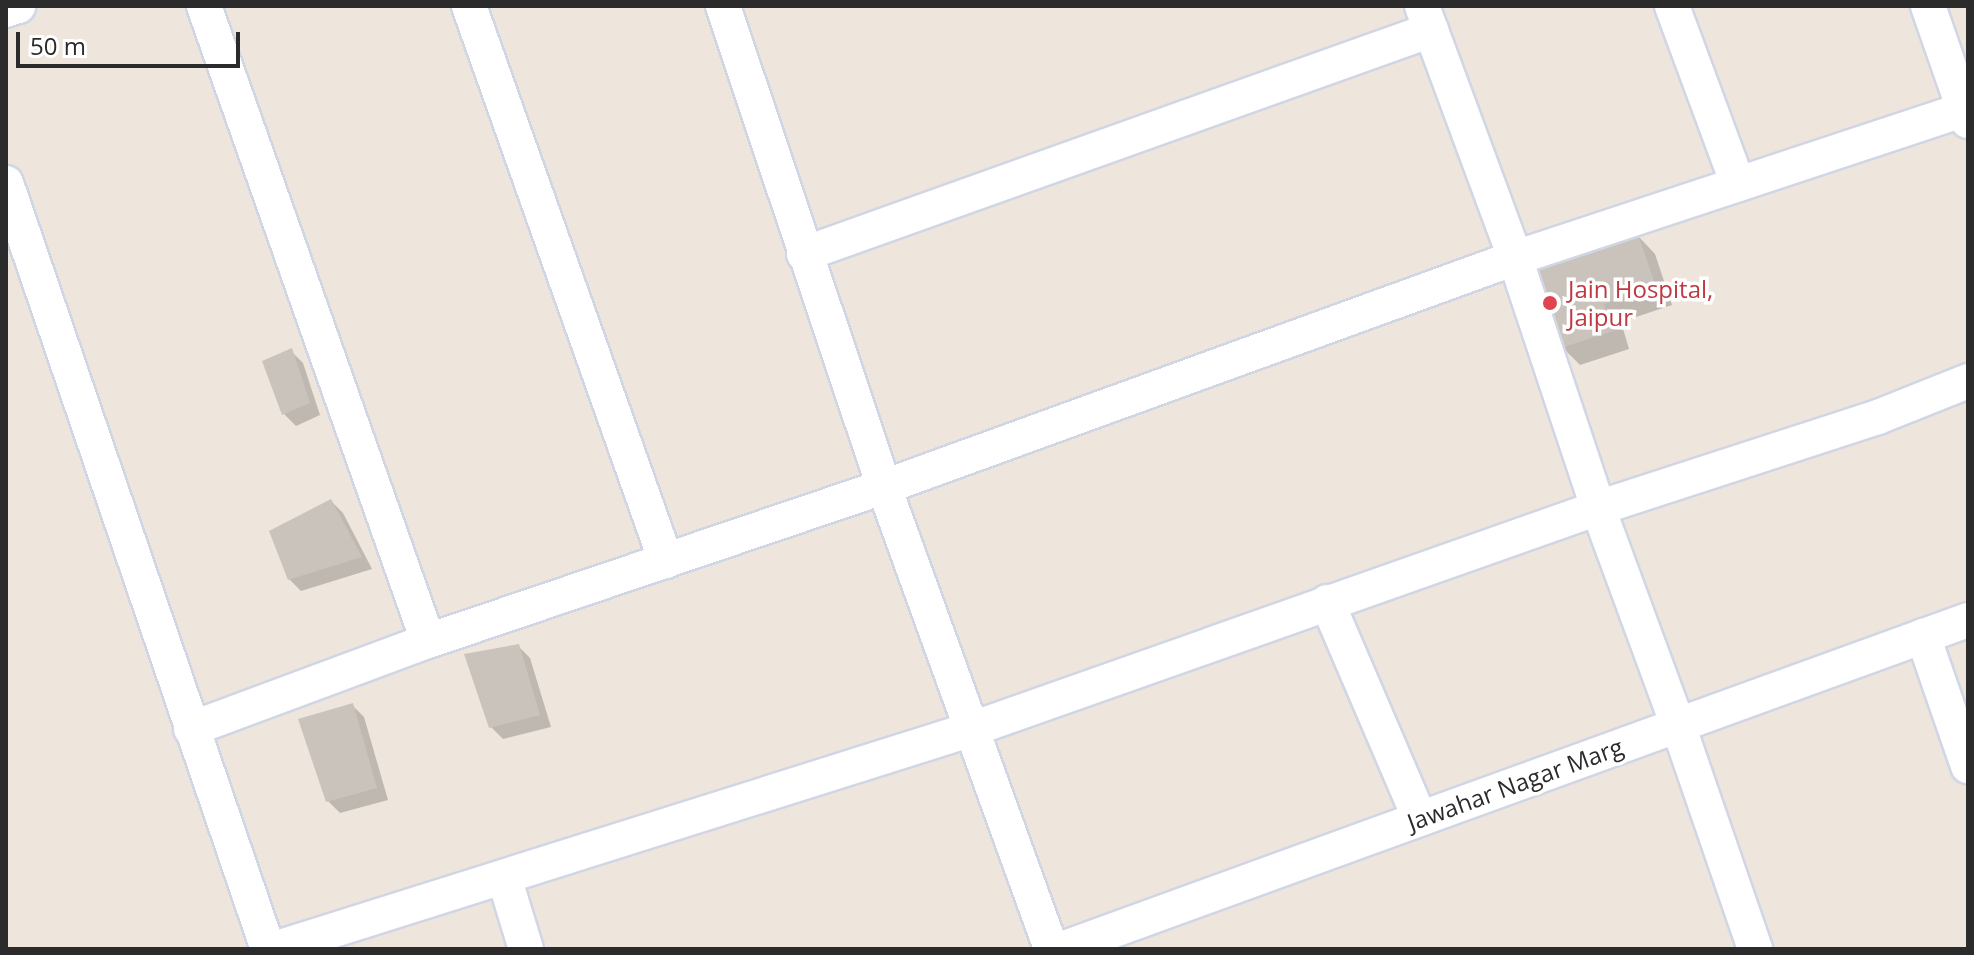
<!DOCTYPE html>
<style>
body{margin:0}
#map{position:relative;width:1974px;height:955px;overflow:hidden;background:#eee6dc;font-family:"Open Sans",sans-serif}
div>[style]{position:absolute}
.shadow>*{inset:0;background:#0003}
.building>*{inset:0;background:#c9c3bc}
.roads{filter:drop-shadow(2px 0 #d1d6e5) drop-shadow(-2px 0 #d1d6e5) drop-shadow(0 2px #d1d6e5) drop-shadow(0 -2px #d1d6e5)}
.minor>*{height:34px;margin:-17px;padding:0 17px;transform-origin:17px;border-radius:17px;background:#fff}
.dots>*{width:22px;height:22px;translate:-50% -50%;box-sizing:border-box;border:4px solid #fff;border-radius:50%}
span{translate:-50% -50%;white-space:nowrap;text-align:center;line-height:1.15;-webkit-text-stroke:7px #fff;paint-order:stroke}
.health-label{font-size:24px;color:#be3a42}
.left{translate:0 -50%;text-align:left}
.street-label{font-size:24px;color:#2b2b2b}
.frame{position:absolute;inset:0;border:8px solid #2b2b2b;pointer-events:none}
.scale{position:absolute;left:16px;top:32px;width:224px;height:36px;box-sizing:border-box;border:4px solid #2b2b2b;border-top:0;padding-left:10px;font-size:24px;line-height:28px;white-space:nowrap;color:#2b2b2b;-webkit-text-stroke:6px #fff;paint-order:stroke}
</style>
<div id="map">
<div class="shadow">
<i style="clip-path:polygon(1638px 236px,1655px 254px,1672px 305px,1621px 322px,1629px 349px,1580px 365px,1562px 347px)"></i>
<i style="clip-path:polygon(291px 351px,303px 363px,320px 415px,296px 426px,284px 414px)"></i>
<i style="clip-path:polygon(331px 501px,343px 513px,372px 569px,301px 591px,289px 579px)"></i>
<i style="clip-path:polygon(518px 646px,530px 658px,551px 727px,503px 739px,491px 727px)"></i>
<i style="clip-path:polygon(352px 705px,364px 717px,388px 800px,340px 813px,328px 801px)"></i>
</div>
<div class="building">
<i style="clip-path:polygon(1638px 234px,1656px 287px,1604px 304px,1613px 331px,1561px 348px,1535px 268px)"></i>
<i style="clip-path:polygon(292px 348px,310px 403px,282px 415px,262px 361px)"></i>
<i style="clip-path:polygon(331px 499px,362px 557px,288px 580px,269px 531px)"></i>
<i style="clip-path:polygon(519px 644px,540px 715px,489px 728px,464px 654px)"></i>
<i style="clip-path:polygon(353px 703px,377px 788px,326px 802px,298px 719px)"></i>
</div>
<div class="roads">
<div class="minor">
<i style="left:204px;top:6px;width:673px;rotate:70.57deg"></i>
<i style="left:469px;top:6px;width:589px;rotate:70.46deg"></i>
<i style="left:723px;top:6px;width:507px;rotate:71.49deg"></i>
<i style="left:884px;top:487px;width:491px;rotate:70.1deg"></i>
<i style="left:1422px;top:6px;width:269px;rotate:69.7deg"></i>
<i style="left:1515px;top:258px;width:263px;rotate:71.6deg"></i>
<i style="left:1598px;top:508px;width:231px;rotate:69.8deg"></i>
<i style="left:1678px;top:725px;width:237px;rotate:71deg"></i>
<i style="left:1672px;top:6px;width:190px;rotate:69.7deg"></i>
<i style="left:1928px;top:6px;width:122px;rotate:70.8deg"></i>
<i style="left:6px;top:10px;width:13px;rotate:-18deg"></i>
<i style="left:6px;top:183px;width:810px;rotate:71.12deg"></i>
<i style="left:804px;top:254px;width:666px;rotate:-19.66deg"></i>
<i style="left:1327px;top:602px;width:236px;rotate:66.8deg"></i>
<i style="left:1923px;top:636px;width:138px;rotate:70.9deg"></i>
<i style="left:191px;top:729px;width:253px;rotate:-20.4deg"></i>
<i style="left:428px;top:641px;width:481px;rotate:-18.7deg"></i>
<i style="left:884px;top:487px;width:671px;rotate:-19.95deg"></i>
<i style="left:1515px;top:258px;width:474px;rotate:-18.3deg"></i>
<i style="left:504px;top:877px;width:75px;rotate:73deg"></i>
<i style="left:274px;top:949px;width:732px;rotate:-17.49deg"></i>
<i style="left:972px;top:729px;width:664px;rotate:-19.44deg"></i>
<i style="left:1598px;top:508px;width:294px;rotate:-18deg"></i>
<i style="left:1878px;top:417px;width:97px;rotate:-21.8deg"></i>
<i style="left:1062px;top:949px;width:964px;rotate:-19.96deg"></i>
</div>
</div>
<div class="dots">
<i style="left:1550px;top:303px;background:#e0444e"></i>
</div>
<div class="health-label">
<span class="left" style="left:1568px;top:303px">Jain Hospital,<br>Jaipur</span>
</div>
<div class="street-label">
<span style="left:1515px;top:784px;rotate:-20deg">Jawahar Nagar Marg</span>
</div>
<div class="frame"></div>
<div class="scale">50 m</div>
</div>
